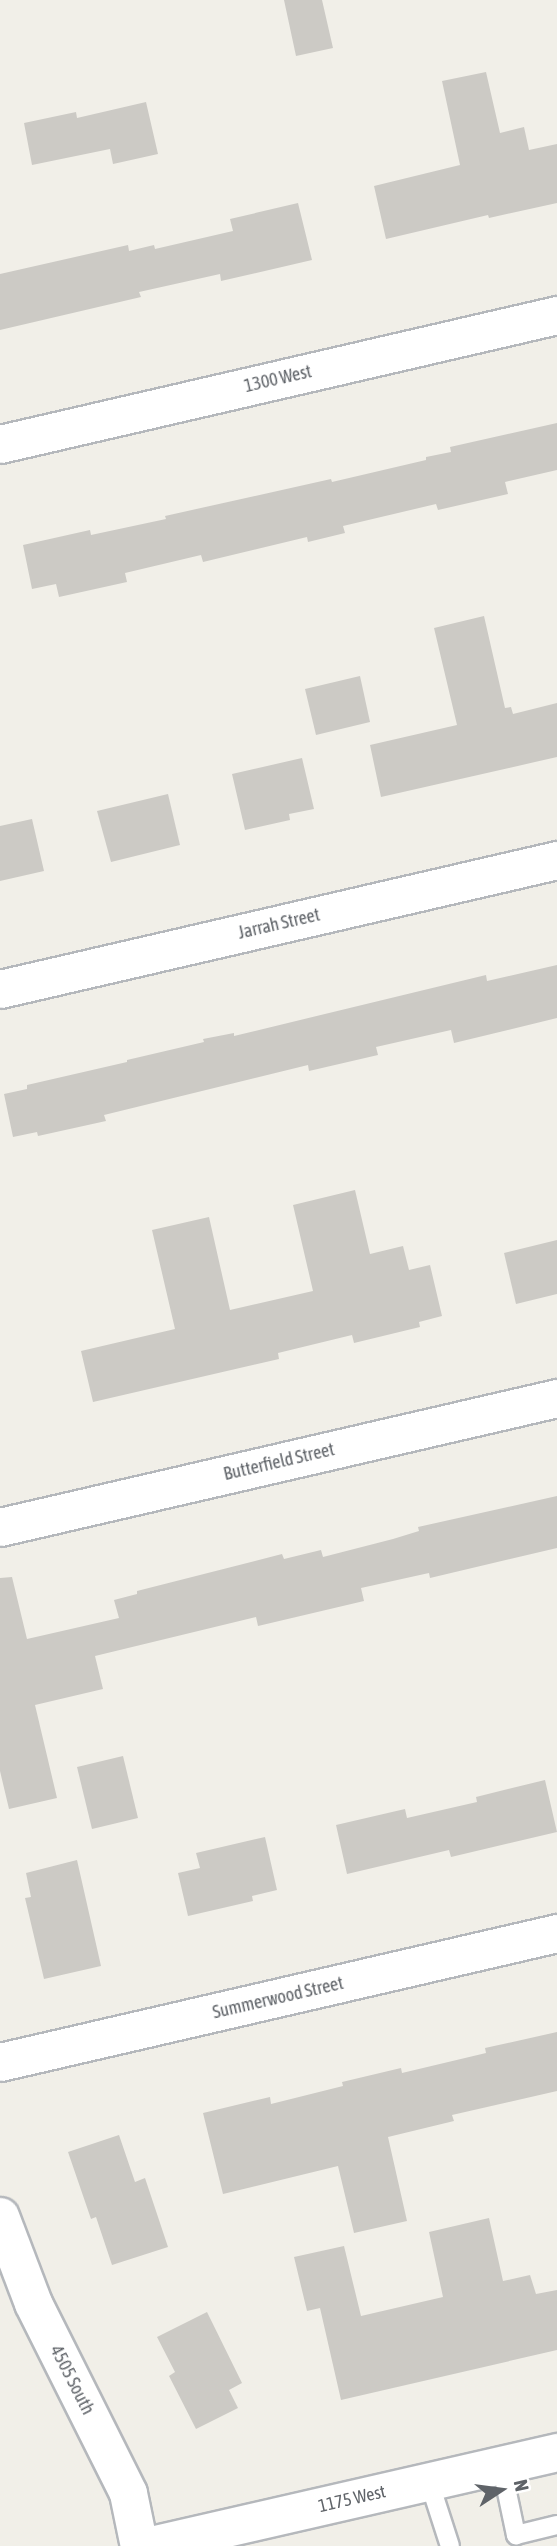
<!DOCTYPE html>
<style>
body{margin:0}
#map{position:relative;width:557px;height:2546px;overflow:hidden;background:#f1efe8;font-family:"Asap Condensed",sans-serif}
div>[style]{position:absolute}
.building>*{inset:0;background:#cccac5}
.roads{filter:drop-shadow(2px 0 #b5b8bc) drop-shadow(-2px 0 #b5b8bc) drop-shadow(0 2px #b5b8bc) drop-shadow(0 -2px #b5b8bc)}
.lane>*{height:18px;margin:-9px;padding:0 9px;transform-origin:9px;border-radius:9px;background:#fff}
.street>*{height:37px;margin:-18.5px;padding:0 18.5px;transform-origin:18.5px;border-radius:18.5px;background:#fff}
span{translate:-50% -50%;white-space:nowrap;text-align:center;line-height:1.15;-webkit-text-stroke:7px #fff;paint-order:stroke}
.street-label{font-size:18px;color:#5f6368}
.north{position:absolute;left:466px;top:2455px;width:70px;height:70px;-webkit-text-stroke:5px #fff;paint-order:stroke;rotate:77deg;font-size:19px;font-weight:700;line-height:28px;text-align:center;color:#5f6368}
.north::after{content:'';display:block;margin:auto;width:24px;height:32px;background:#5f6368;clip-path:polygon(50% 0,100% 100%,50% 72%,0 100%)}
</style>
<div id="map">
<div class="building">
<i style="clip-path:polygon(284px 0,322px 0,333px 48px,296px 56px)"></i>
<i style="clip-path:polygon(486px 72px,500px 133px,524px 127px,529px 150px,557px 144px,557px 203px,489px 218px,488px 215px,386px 239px,374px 186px,460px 165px,442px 81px)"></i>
<i style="clip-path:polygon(146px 102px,158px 154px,113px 164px,110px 149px,32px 165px,24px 123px,76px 112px,77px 118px)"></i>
<i style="clip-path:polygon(298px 203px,312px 260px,221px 281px,220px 274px,139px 292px,141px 297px,0 330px,0 274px,128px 245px,129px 251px,154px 245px,155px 249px,233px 231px,230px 219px)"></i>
<i style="clip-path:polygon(557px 423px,557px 470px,505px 482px,508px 494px,438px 510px,436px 504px,343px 526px,345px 533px,308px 542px,307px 537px,203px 562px,201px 555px,125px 573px,127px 582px,59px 597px,56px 584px,32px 589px,23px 545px,90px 530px,91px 535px,166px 519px,165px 516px,331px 479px,332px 482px,426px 460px,426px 457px,451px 452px,450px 447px)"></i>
<i style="clip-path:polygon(484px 616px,505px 708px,511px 707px,513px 714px,557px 703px,557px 757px,381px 797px,370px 745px,457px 725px,434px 628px)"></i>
<i style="clip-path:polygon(360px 676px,370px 722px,316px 735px,305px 689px)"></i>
<i style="clip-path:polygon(302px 758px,314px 809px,289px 814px,290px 820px,245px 830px,232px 774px)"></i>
<i style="clip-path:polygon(168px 794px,180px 845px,111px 862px,97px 811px)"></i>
<i style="clip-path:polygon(32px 819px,44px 871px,0 881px,0 826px)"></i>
<i style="clip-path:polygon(557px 965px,557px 1018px,454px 1043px,451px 1030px,376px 1047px,378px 1055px,309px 1071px,308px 1065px,104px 1115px,106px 1121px,38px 1136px,37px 1132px,13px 1137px,4px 1094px,27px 1089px,27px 1085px,127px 1062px,127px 1060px,204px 1042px,203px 1039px,234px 1033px,234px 1036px,486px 975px,487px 981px)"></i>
<i style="clip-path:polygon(355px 1190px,370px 1254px,403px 1246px,409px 1270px,430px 1265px,442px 1316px,419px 1322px,420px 1327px,354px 1343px,352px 1335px,278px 1353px,279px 1359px,93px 1402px,81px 1351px,175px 1329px,152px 1230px,209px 1217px,230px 1310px,313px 1291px,293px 1205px)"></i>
<i style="clip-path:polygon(557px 1240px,557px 1294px,516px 1304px,504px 1253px)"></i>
<i style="clip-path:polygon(557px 1496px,557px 1548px,430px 1578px,429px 1573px,361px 1588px,364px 1601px,258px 1626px,256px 1617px,95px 1656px,103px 1689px,35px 1705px,57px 1798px,9px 1809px,0 1771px,0 1578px,12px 1577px,27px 1639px,119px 1618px,114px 1600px,137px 1594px,137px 1591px,282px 1554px,284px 1559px,321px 1550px,323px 1557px,393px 1539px,419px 1531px,418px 1527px)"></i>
<i style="clip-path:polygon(123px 1756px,138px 1818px,92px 1829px,77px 1767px)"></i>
<i style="clip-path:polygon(545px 1780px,557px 1832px,451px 1857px,449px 1850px,347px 1874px,336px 1825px,405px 1809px,407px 1818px,477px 1802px,476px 1797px)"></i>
<i style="clip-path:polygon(265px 1837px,277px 1890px,252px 1896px,253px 1901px,188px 1916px,178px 1873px,200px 1868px,196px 1853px)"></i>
<i style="clip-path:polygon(77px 1860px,101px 1966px,44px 1979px,25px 1898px,31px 1897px,26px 1873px)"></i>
<i style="clip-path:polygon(557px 2032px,557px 2091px,452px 2115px,454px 2121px,388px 2137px,407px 2221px,354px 2233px,338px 2166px,223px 2194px,203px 2113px,270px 2097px,271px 2104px,343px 2086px,342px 2082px,401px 2068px,402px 2073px,486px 2053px,485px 2048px)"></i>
<i style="clip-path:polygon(119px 2135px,135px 2182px,145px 2178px,168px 2247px,112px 2265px,96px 2217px,91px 2219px,68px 2152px)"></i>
<i style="clip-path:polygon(489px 2218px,503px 2281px,530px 2275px,536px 2294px,557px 2290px,557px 2350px,341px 2400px,320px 2308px,307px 2311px,294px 2257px,344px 2246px,361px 2316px,443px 2297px,429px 2232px)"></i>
<i style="clip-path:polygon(207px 2312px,242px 2383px,229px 2390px,238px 2408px,196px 2429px,169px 2376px,175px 2372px,157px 2337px)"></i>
</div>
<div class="roads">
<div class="lane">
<i style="left:501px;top:2464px;width:73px;rotate:78.1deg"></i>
<i style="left:516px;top:2535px;width:42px;rotate:-13.7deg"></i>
<i style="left:429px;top:2481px;width:68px;rotate:72.1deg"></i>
</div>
<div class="street">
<i style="left:0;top:444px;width:572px;rotate:-13.04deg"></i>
<i style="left:0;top:989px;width:572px;rotate:-13.04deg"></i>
<i style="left:0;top:1527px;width:572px;rotate:-13.04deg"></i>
<i style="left:0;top:2062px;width:572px;rotate:-13.04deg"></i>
<i style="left:0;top:2216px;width:93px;rotate:69.2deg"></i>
<i style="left:33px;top:2303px;width:212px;rotate:63.4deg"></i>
<i style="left:128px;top:2493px;width:54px;rotate:78.3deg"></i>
<i style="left:147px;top:2546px;width:421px;rotate:-12.9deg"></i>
</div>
</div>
<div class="street-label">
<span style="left:278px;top:379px;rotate:-13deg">1300 West</span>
<span style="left:279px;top:924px;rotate:-13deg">Jarrah Street</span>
<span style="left:279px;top:1462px;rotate:-13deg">Butterfield Street</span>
<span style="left:278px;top:1998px;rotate:-13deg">Summerwood Street</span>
<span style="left:72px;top:2380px;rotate:63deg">4505 South</span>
<span style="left:352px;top:2499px;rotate:-13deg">1175 West</span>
</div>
<div class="north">N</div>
</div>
